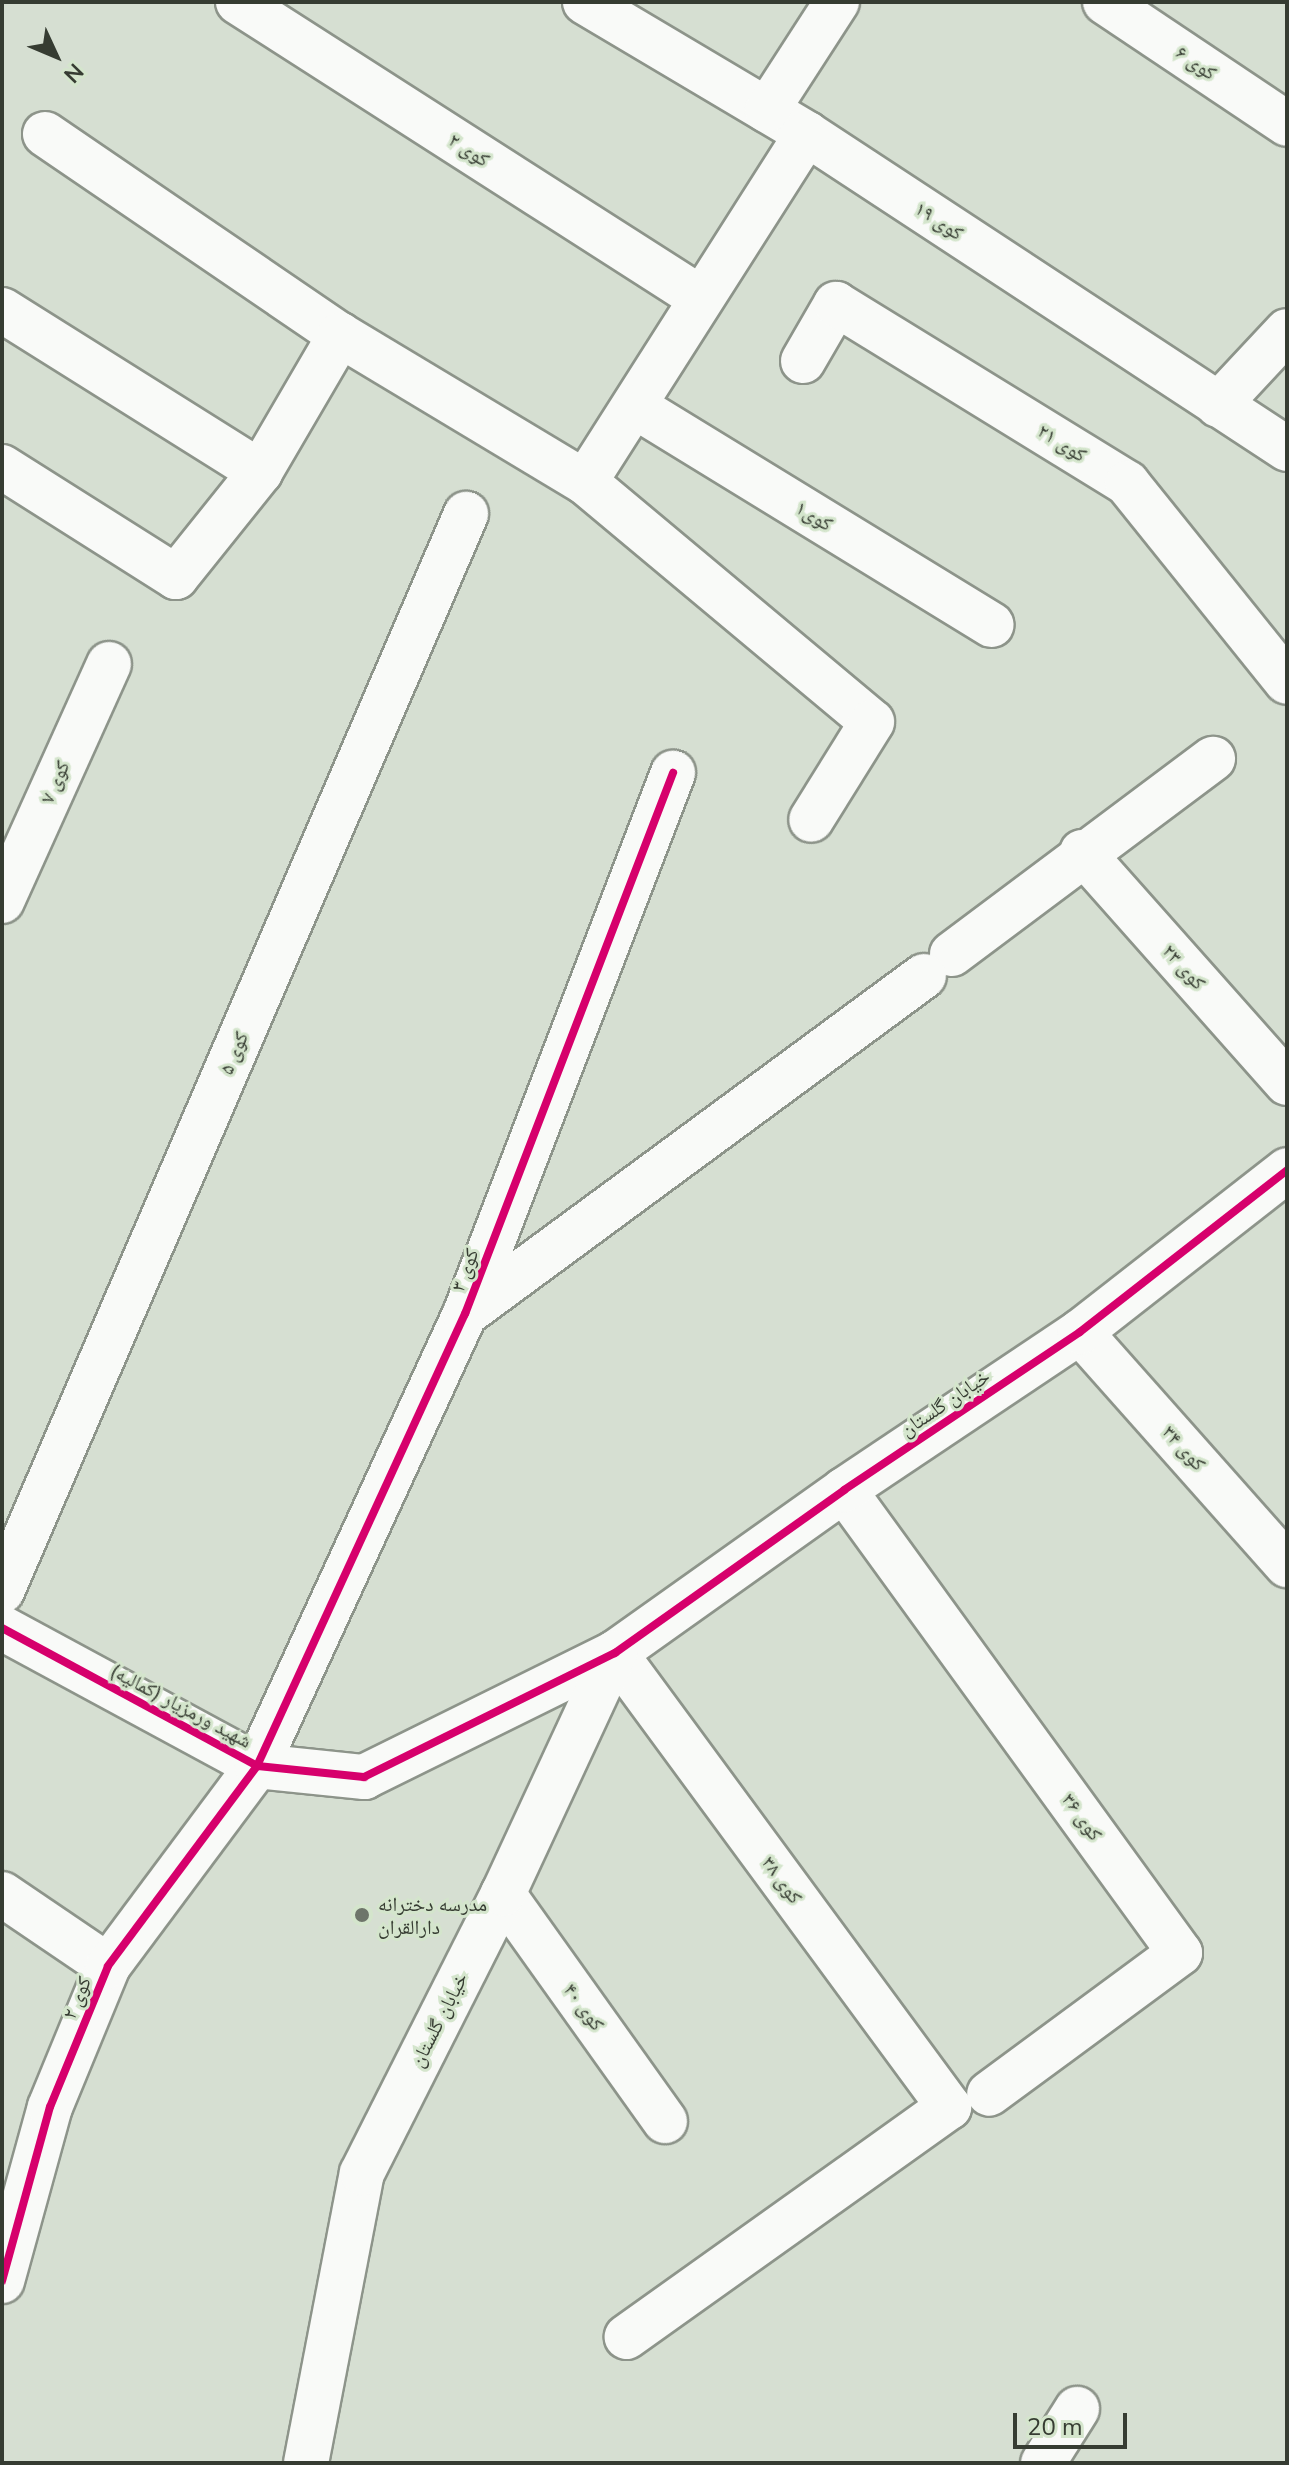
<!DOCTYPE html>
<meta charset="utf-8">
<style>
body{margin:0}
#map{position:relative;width:1289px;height:2465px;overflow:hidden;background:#d6dfd2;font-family:"Nunito Sans","Noto Naskh Arabic",sans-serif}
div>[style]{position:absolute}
.roads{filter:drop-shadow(2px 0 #8d948a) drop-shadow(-2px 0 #8d948a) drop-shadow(0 2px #8d948a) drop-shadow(0 -2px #8d948a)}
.minor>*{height:44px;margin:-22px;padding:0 22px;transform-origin:22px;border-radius:22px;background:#f9faf8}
.cycleway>*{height:8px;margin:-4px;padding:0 4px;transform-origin:4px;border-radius:4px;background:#d6006c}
.dots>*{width:22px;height:22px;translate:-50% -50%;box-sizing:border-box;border:4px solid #d4e5cc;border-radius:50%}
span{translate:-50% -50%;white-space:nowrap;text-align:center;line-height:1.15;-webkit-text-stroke:6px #d4e5cc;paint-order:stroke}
.street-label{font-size:20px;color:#363c32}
.poi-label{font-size:20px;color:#363c32}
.left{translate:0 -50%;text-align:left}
.frame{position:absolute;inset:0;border:4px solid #363c32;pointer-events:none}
.north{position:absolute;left:16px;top:16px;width:80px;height:80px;-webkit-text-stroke:6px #d4e5cc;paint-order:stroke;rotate:134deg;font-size:22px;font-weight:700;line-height:32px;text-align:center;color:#363c32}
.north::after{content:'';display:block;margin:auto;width:28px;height:36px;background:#363c32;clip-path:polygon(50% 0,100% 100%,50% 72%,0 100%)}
.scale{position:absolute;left:1013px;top:2413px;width:114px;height:36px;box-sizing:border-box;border:4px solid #363c32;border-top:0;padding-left:10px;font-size:24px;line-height:28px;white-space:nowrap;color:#363c32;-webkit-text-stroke:6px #d4e5cc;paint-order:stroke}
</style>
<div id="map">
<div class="roads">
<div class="minor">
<i style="left:238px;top:2px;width:547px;rotate:32.62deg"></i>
<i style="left:585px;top:2px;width:258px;rotate:30.7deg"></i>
<i style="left:807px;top:134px;width:574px;rotate:33.27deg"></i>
<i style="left:1105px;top:2px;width:219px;rotate:33.8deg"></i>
<i style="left:767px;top:110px;width:129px;rotate:-57.1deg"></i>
<i style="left:45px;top:134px;width:357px;rotate:34.3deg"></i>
<i style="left:340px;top:335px;width:286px;rotate:31deg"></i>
<i style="left:585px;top:482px;width:413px;rotate:-57.5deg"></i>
<i style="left:2px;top:310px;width:305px;rotate:32.1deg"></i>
<i style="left:803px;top:361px;width:66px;rotate:-59.9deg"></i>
<i style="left:836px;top:304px;width:342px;rotate:31.6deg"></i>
<i style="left:1127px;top:483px;width:255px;rotate:51.2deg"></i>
<i style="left:1218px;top:405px;width:101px;rotate:-47deg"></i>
<i style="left:636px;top:407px;width:417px;rotate:31.5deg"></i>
<i style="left:2px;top:467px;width:206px;rotate:32.3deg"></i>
<i style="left:176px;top:577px;width:134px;rotate:-51.3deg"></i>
<i style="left:260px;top:472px;width:159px;rotate:-59.7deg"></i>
<i style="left:585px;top:482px;width:374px;rotate:39.9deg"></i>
<i style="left:872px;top:722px;width:115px;rotate:121.9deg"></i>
<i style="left:1082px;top:852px;width:309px;rotate:48.4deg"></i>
<i style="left:2px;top:901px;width:260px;rotate:-65.7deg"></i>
<i style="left:952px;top:954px;width:326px;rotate:-36.8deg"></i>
<i style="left:465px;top:1314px;width:570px;rotate:-36.37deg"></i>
<i style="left:1080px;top:1332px;width:312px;rotate:48.4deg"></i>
<i style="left:844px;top:1490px;width:572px;rotate:54.03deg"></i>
<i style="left:1180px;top:1953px;width:237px;rotate:143.6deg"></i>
<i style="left:2px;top:1591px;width:1173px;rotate:-66.69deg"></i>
<i style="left:2px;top:1628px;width:290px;rotate:28.4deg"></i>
<i style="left:257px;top:1766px;width:108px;rotate:5.9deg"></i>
<i style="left:364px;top:1777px;width:280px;rotate:-26.3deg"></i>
<i style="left:615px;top:1653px;width:281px;rotate:-35.4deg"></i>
<i style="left:844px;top:1490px;width:284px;rotate:-33.8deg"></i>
<i style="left:1080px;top:1332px;width:263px;rotate:-38deg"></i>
<i style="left:615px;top:1653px;width:564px;rotate:53.66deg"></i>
<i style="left:949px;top:2107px;width:396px;rotate:144.5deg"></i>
<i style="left:2px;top:1894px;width:128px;rotate:34.2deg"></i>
<i style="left:503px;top:1894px;width:279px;rotate:54.5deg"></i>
<i style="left:2px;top:2281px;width:180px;rotate:-74.6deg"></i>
<i style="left:50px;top:2107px;width:152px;rotate:-67.6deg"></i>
<i style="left:108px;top:1966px;width:249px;rotate:-53.3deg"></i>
<i style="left:257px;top:1766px;width:498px;rotate:-65.3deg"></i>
<i style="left:465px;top:1314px;width:580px;rotate:-68.97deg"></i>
<i style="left:306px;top:2463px;width:295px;rotate:-79.1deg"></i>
<i style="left:362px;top:2173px;width:313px;rotate:-63.2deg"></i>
<i style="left:503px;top:1894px;width:266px;rotate:-65.1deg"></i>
<i style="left:1043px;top:2463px;width:64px;rotate:-57.8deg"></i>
</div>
</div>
<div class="cycleway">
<i style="left:2px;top:1628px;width:290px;rotate:28.4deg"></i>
<i style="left:257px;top:1766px;width:108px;rotate:5.9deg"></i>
<i style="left:364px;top:1777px;width:280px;rotate:-26.3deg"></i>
<i style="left:615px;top:1653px;width:281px;rotate:-35.4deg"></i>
<i style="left:844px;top:1490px;width:284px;rotate:-33.8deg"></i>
<i style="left:1080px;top:1332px;width:263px;rotate:-38deg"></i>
<i style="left:2px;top:2281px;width:180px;rotate:-74.6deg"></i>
<i style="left:50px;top:2107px;width:152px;rotate:-67.6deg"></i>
<i style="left:108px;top:1966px;width:249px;rotate:-53.3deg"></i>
<i style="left:257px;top:1766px;width:498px;rotate:-65.3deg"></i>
<i style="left:465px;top:1314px;width:580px;rotate:-68.97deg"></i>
</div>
<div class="dots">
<i style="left:362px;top:1915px;background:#6e756a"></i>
</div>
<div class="street-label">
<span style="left:1196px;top:63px;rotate:34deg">کوی ۶</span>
<span style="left:469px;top:150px;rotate:33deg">کوی ۲</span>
<span style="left:939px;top:221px;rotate:33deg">کوی ۱۹</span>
<span style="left:1062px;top:443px;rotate:32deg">کوی ۲۱</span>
<span style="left:814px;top:516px;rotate:31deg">کوی۱</span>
<span style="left:55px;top:782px;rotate:-66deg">کوی ۷</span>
<span style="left:1184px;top:967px;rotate:48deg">کوی ۲۳</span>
<span style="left:234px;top:1053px;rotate:-67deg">کوی ۵</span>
<span style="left:465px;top:1270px;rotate:-69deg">کوی ۳</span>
<span style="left:945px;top:1403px;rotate:-34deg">خیابان گلستان</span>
<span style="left:1184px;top:1448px;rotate:48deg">کوی ۳۴</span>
<span style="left:181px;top:1706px;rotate:28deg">شهید ورمزیار (کمالیه)</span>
<span style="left:1082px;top:1817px;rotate:54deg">کوی ۳۶</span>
<span style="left:782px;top:1880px;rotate:54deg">کوی ۳۸</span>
<span style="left:77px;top:1998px;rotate:-67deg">کوی ۲</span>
<span style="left:584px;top:2007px;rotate:54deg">کوی ۴۰</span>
<span style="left:439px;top:2020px;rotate:-63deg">خیابان گلستان</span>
</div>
<div class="poi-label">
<span class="left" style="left:378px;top:1916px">مدرسه دخترانه<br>دارالقران</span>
</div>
<div class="frame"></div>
<div class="north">N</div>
<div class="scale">20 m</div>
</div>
